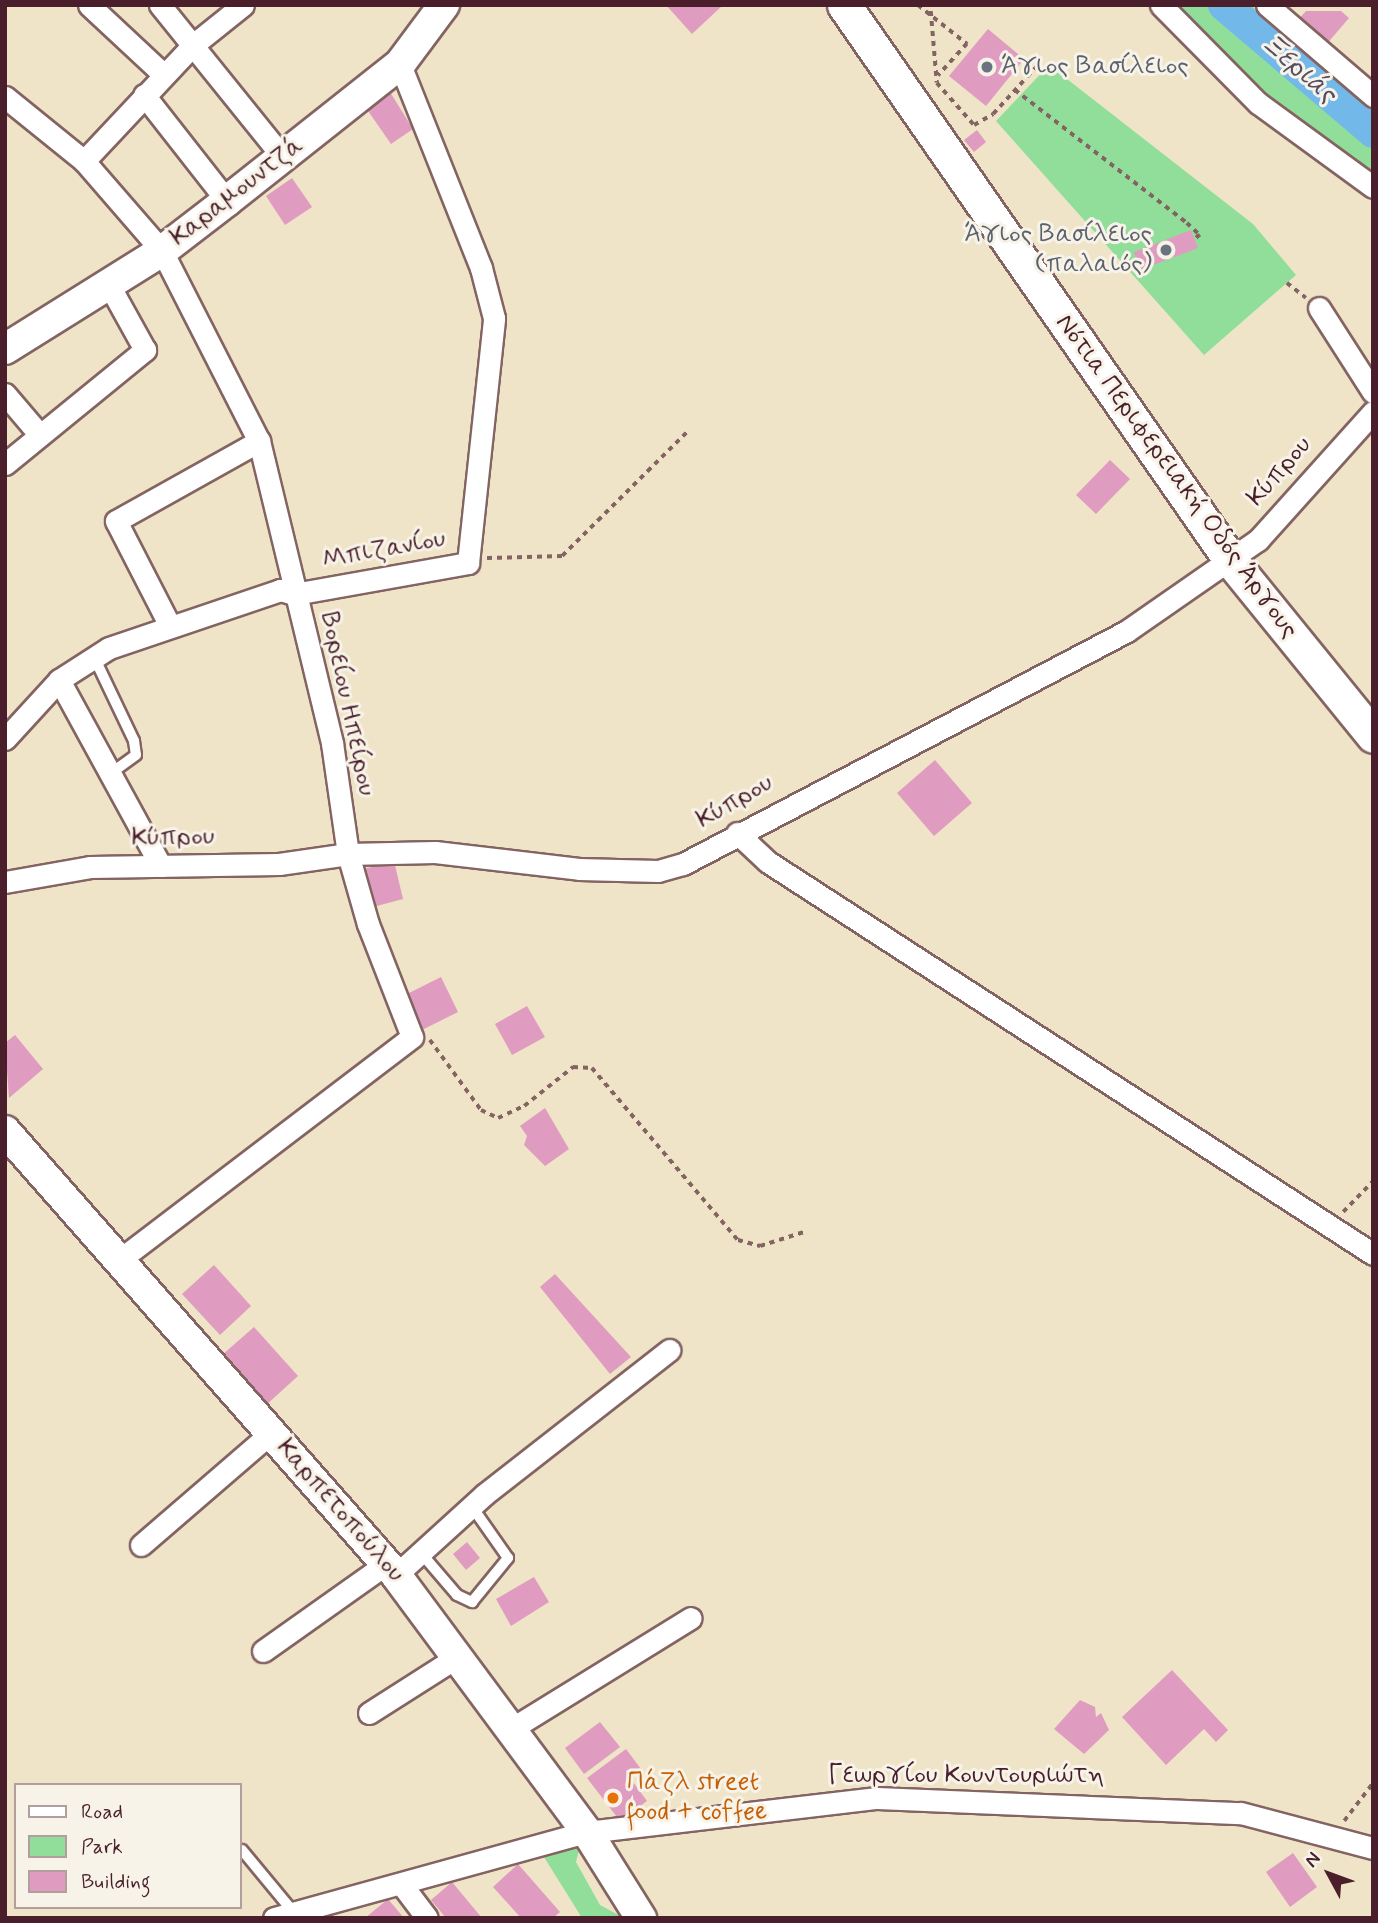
<!DOCTYPE html>
<meta charset="utf-8">
<style>
body{margin:0}
#map{position:relative;width:1378px;height:1923px;overflow:hidden;background:#efe4c7;font-family:Mynerve,sans-serif}
div>[style]{position:absolute}
.green>*{inset:0;background:#91de9b}
.river>*{height:32px;margin:-16px;padding:0 16px;transform-origin:16px;border-radius:16px;background:#72b8e9}
.building>*{inset:0;background:#df9cc0}
.path>*{height:3.5px;margin-top:-1.75px;transform-origin:0;background:repeating-linear-gradient(90deg,#846462 0 5px,transparent 0 10px)}
.roads{filter:drop-shadow(2px 0 #846462) drop-shadow(-2px 0 #846462) drop-shadow(0 2px #846462) drop-shadow(0 -2px #846462)}
.lane>*{height:10px;margin:-5px;padding:0 5px;transform-origin:5px;border-radius:5px;background:#fff}
.street>*{height:21px;margin:-10.5px;padding:0 10.5px;transform-origin:10.5px;border-radius:10.5px;background:#fff}
.secondary>*{height:30px;margin:-15px;padding:0 15px;transform-origin:15px;border-radius:15px;background:#fff}
.primary>*{height:33px;margin:-16.5px;padding:0 16.5px;transform-origin:16.5px;border-radius:16.5px;background:#fff}
.dots>*{width:19px;height:19px;translate:-50% -50%;box-sizing:border-box;border:4px solid #f7f3e8;border-radius:50%}
span{translate:-50% -50%;white-space:nowrap;text-align:center;line-height:1.15;-webkit-text-stroke:6px #f7f3e8;paint-order:stroke}
.worship-label{font-size:26px;color:#5b616d}
.left{translate:0 -50%;text-align:left}
.right{translate:-100% -50%;text-align:right}
.street-label{font-size:26px;color:#4a1f2b}
.food-label{font-size:26px;color:#c56008}
.water-label{font-size:28px;color:#564d64;font-style:italic}
.frame{position:absolute;inset:0;border:7px solid #4a1f2b;pointer-events:none}
.legend{position:absolute;left:14px;top:1783px;width:228px;height:126px;box-sizing:border-box;background:#f7f3e8;border:2px solid #b29e9c;margin:0;padding:9px 12px;list-style:none;font-size:21px;color:#4a1f2b}
.legend li{display:flex;align-items:center;gap:14px;height:35px}
.legend b{width:35px;border:2px solid #b29e9c}
.north{position:absolute;left:1294px;top:1839px;width:70px;height:70px;-webkit-text-stroke:5px #f7f3e8;paint-order:stroke;rotate:311deg;font-size:19px;font-weight:700;line-height:28px;text-align:center;color:#4a1f2b}
.north::after{content:'';display:block;margin:auto;width:24px;height:32px;background:#4a1f2b;clip-path:polygon(50% 0,100% 100%,50% 72%,0 100%)}
</style>
<div id="map">
<div class="green">
<i style="clip-path:polygon(1177px 5px,1251px 5px,1373px 107px,1373px 181px,1283px 109px)"></i>
<i style="clip-path:polygon(1049px 65px,1253px 224px,1296px 275px,1204px 355px,996px 121px)"></i>
<i style="clip-path:polygon(581px 1842px,576px 1862px,600px 1905px,624px 1918px,582px 1918px,539px 1849px)"></i>
</div>
<div class="river">
<i style="left:1224px;top:5px;width:196px;rotate:40.4deg"></i>
</div>
<div class="building">
<i style="clip-path:polygon(666px 5px,723px 5px,692px 34px)"></i>
<i style="clip-path:polygon(1306px 11px,1341px 11px,1349px 18px,1325px 46px,1296px 22px)"></i>
<i style="clip-path:polygon(988px 29px,1024px 59px,986px 106px,949px 76px)"></i>
<i style="clip-path:polygon(390px 92px,413px 129px,391px 144px,366px 108px)"></i>
<i style="clip-path:polygon(977px 130px,986px 142px,974px 152px,964px 140px)"></i>
<i style="clip-path:polygon(292px 178px,312px 207px,285px 225px,266px 196px)"></i>
<i style="clip-path:polygon(1191px 230px,1198px 248px,1140px 270px,1134px 252px)"></i>
<i style="clip-path:polygon(1110px 460px,1130px 479px,1096px 514px,1076px 495px)"></i>
<i style="clip-path:polygon(935px 760px,972px 803px,934px 836px,897px 793px)"></i>
<i style="clip-path:polygon(394px 861px,403px 899px,373px 907px,364px 869px)"></i>
<i style="clip-path:polygon(441px 977px,458px 1012px,422px 1030px,405px 995px)"></i>
<i style="clip-path:polygon(527px 1006px,545px 1037px,512px 1055px,495px 1024px)"></i>
<i style="clip-path:polygon(15px 1035px,43px 1069px,9px 1098px,5px 1043px)"></i>
<i style="clip-path:polygon(545px 1108px,569px 1149px,545px 1166px,524px 1145px,527px 1136px,520px 1126px)"></i>
<i style="clip-path:polygon(214px 1265px,251px 1306px,220px 1335px,182px 1294px)"></i>
<i style="clip-path:polygon(555px 1274px,631px 1357px,610px 1374px,540px 1287px)"></i>
<i style="clip-path:polygon(254px 1327px,298px 1376px,266px 1405px,222px 1355px)"></i>
<i style="clip-path:polygon(467px 1542px,480px 1558px,466px 1570px,453px 1554px)"></i>
<i style="clip-path:polygon(534px 1577px,549px 1602px,511px 1626px,496px 1599px)"></i>
<i style="clip-path:polygon(1172px 1670px,1228px 1730px,1216px 1742px,1204px 1729px,1166px 1765px,1122px 1717px)"></i>
<i style="clip-path:polygon(1080px 1700px,1095px 1707px,1096px 1717px,1101px 1713px,1109px 1730px,1084px 1754px,1054px 1729px)"></i>
<i style="clip-path:polygon(600px 1722px,620px 1747px,584px 1774px,565px 1748px)"></i>
<i style="clip-path:polygon(626px 1749px,641px 1769px,630px 1778px,647px 1801px,620px 1821px,587px 1778px)"></i>
<i style="clip-path:polygon(1293px 1853px,1317px 1887px,1290px 1907px,1266px 1872px)"></i>
<i style="clip-path:polygon(518px 1864px,560px 1912px,553px 1918px,521px 1918px,493px 1887px)"></i>
<i style="clip-path:polygon(452px 1882px,482px 1918px,446px 1918px,431px 1900px)"></i>
<i style="clip-path:polygon(388px 1899px,404px 1918px,365px 1918px)"></i>
</div>
<div class="path">
<i style="left:918px;top:5px;width:63px;rotate:38.5deg"></i>
<i style="left:967px;top:44px;width:43px;rotate:132.2deg"></i>
<i style="left:931px;top:11px;width:72px;rotate:85.2deg"></i>
<i style="left:937px;top:83px;width:56px;rotate:48.6deg"></i>
<i style="left:974px;top:125px;width:22px;rotate:-30deg"></i>
<i style="left:993px;top:114px;width:64px;rotate:-47.5deg"></i>
<i style="left:1015px;top:90px;width:217px;rotate:37.7deg"></i>
<i style="left:1187px;top:223px;width:18px;rotate:43deg"></i>
<i style="left:1200px;top:235px;width:6px;rotate:141deg"></i>
<i style="left:1287px;top:283px;width:24px;rotate:38deg"></i>
<i style="left:487px;top:558px;width:75px;rotate:-1.5deg"></i>
<i style="left:562px;top:556px;width:179px;rotate:-44.8deg"></i>
<i style="left:430px;top:1040px;width:87px;rotate:53.9deg"></i>
<i style="left:481px;top:1110px;width:19px;rotate:25deg"></i>
<i style="left:498px;top:1118px;width:29px;rotate:-25deg"></i>
<i style="left:524px;top:1106px;width:63px;rotate:-38.5deg"></i>
<i style="left:573px;top:1067px;width:19px;rotate:3deg"></i>
<i style="left:592px;top:1068px;width:226px;rotate:49.7deg"></i>
<i style="left:738px;top:1240px;width:23px;rotate:15deg"></i>
<i style="left:760px;top:1246px;width:46px;rotate:-17.7deg"></i>
<i style="left:1343px;top:1212px;width:43px;rotate:-45.9deg"></i>
<i style="left:1344px;top:1821px;width:48px;rotate:-52.7deg"></i>
<i style="left:129px;top:1918px;width:52px"></i>
</div>
<div class="roads">
<div class="lane">
<i style="left:94px;top:657px;width:93px;rotate:64.5deg"></i>
<i style="left:134px;top:741px;width:14px;rotate:82deg"></i>
<i style="left:136px;top:755px;width:29px;rotate:144deg"></i>
<i style="left:421px;top:1553px;width:55px;rotate:49.4deg"></i>
<i style="left:457px;top:1595px;width:17px;rotate:25deg"></i>
<i style="left:472px;top:1602px;width:57px;rotate:-50.7deg"></i>
<i style="left:508px;top:1558px;width:61px;rotate:-125deg"></i>
<i style="left:242px;top:1850px;width:83px;rotate:50.4deg"></i>
</div>
<div class="street">
<i style="left:89px;top:5px;width:101px;rotate:43deg"></i>
<i style="left:160px;top:5px;width:194px;rotate:51.1deg"></i>
<i style="left:1161px;top:5px;width:138px;rotate:45.3deg"></i>
<i style="left:1258px;top:103px;width:142px;rotate:36.1deg"></i>
<i style="left:1267px;top:5px;width:140px;rotate:40.6deg"></i>
<i style="left:144px;top:95px;width:135px;rotate:51.9deg"></i>
<i style="left:5px;top:97px;width:102px;rotate:39deg"></i>
<i style="left:84px;top:161px;width:119px;rotate:49.1deg"></i>
<i style="left:162px;top:251px;width:213px;rotate:63deg"></i>
<i style="left:259px;top:441px;width:311px;rotate:76.4deg"></i>
<i style="left:332px;top:743px;width:112px;rotate:81.8deg"></i>
<i style="left:348px;top:854px;width:73px;rotate:74.1deg"></i>
<i style="left:368px;top:924px;width:121px;rotate:68.7deg"></i>
<i style="left:412px;top:1037px;width:368px;rotate:142.7deg"></i>
<i style="left:84px;top:161px;width:159px;rotate:-46.8deg"></i>
<i style="left:193px;top:45px;width:64px;rotate:-38.7deg"></i>
<i style="left:1319px;top:308px;width:100px;rotate:57.3deg"></i>
<i style="left:5px;top:394px;width:52px;rotate:49.6deg"></i>
<i style="left:5px;top:464px;width:181px;rotate:-39.2deg"></i>
<i style="left:145px;top:350px;width:74px;rotate:-119deg"></i>
<i style="left:170px;top:626px;width:118px;rotate:-117.2deg"></i>
<i style="left:116px;top:521px;width:164px;rotate:-29.2deg"></i>
<i style="left:59px;top:680px;width:212px;rotate:61.3deg"></i>
<i style="left:5px;top:739px;width:80px;rotate:-47.5deg"></i>
<i style="left:59px;top:680px;width:59px;rotate:-32.6deg"></i>
<i style="left:109px;top:648px;width:181px;rotate:-18.7deg"></i>
<i style="left:280px;top:590px;width:15px;rotate:16deg"></i>
<i style="left:294px;top:594px;width:177px;rotate:-10.1deg"></i>
<i style="left:468px;top:563px;width:246px;rotate:-83.9deg"></i>
<i style="left:494px;top:318px;width:52px;rotate:-104.6deg"></i>
<i style="left:481px;top:268px;width:219px;rotate:-111.7deg"></i>
<i style="left:737px;top:833px;width:42px;rotate:43.1deg"></i>
<i style="left:768px;top:862px;width:721px;rotate:32.94deg"></i>
<i style="left:5px;top:882px;width:86px;rotate:-10deg"></i>
<i style="left:90px;top:867px;width:189px;rotate:-0.9deg"></i>
<i style="left:279px;top:864px;width:70px;rotate:-8.2deg"></i>
<i style="left:348px;top:854px;width:87px;rotate:-1.3deg"></i>
<i style="left:435px;top:852px;width:145px;rotate:6.7deg"></i>
<i style="left:579px;top:869px;width:79px;rotate:1.5deg"></i>
<i style="left:658px;top:871px;width:26px;rotate:-16deg"></i>
<i style="left:683px;top:864px;width:501px;rotate:-27.69deg"></i>
<i style="left:1127px;top:631px;width:160px;rotate:-34.8deg"></i>
<i style="left:1258px;top:540px;width:172px;rotate:-48.1deg"></i>
<i style="left:141px;top:1545px;width:173px;rotate:-40.8deg"></i>
<i style="left:396px;top:1575px;width:120px;rotate:-42.3deg"></i>
<i style="left:485px;top:1494px;width:234px;rotate:-38deg"></i>
<i style="left:263px;top:1651px;width:151px;rotate:-35.3deg"></i>
<i style="left:369px;top:1713px;width:104px;rotate:-32.5deg"></i>
<i style="left:511px;top:1729px;width:211px;rotate:-31.7deg"></i>
<i style="left:402px;top:1885px;width:41px;rotate:52.9deg"></i>
<i style="left:274px;top:1918px;width:325px;rotate:-15.4deg"></i>
<i style="left:587px;top:1832px;width:292px;rotate:-6.7deg"></i>
<i style="left:877px;top:1798px;width:364px;rotate:2.4deg"></i>
<i style="left:1241px;top:1813px;width:137px;rotate:14.9deg"></i>
</div>
<div class="secondary">
<i style="left:5px;top:349px;width:185px;rotate:-32deg"></i>
<i style="left:162px;top:251px;width:82px;rotate:-37.6deg"></i>
<i style="left:227px;top:201px;width:221px;rotate:-38.4deg"></i>
<i style="left:400px;top:64px;width:74px;rotate:-53.3deg"></i>
<i style="left:5px;top:1131px;width:592px;rotate:48.63deg"></i>
<i style="left:396px;top:1575px;width:320px;rotate:53.4deg"></i>
<i style="left:587px;top:1832px;width:102px;rotate:57.9deg"></i>
</div>
<div class="primary">
<i style="left:844px;top:5px;width:677px;rotate:55.16deg"></i>
<i style="left:1231px;top:561px;width:225px;rotate:50.9deg"></i>
</div>
</div>
<div class="dots">
<i style="left:987px;top:67px;background:#6b7280"></i>
<i style="left:1166px;top:250px;background:#6b7280"></i>
<i style="left:613px;top:1798px;background:#e8710a"></i>
</div>
<div class="worship-label">
<span class="left" style="left:1001px;top:67px">Άγιος Βασίλειος</span>
<span class="right" style="left:1152px;top:250px">Άγιος Βασίλειος<br>(παλαιός)</span>
</div>
<div class="street-label">
<span style="left:237px;top:192px;rotate:-38deg">Καραμουντζά</span>
<span style="left:1280px;top:472px;rotate:-49deg">Κύπρου</span>
<span style="left:1176px;top:477px;rotate:54deg">Νότια Περιφερειακή Οδός Άργους</span>
<span style="left:384px;top:550px;rotate:-10deg">Μπιζανίου</span>
<span style="left:347px;top:704px;rotate:78deg">Βορείου Ηπείρου</span>
<span style="left:735px;top:802px;rotate:-30deg">Κύπρου</span>
<span style="left:173px;top:838px;rotate:-1deg">Κύπρου</span>
<span style="left:340px;top:1511px;rotate:49deg">Καρπετοπούλου</span>
<span style="left:966px;top:1776px">Γεωργίου Κουντουριώτη</span>
</div>
<div class="food-label">
<span class="left" style="left:627px;top:1798px">Πάζλ street<br>food + coffee</span>
</div>
<div class="water-label">
<span style="left:1298px;top:69px;rotate:41deg">Ξεριάς</span>
</div>
<div class="frame"></div>
<ul class="legend">
<li><b style="height:9px;background:#fff"></b>Road</li>
<li><b style="height:19px;background:#91de9b"></b>Park</li>
<li><b style="height:19px;background:#df9cc0"></b>Building</li>
</ul>
<div class="north">N</div>
</div>
